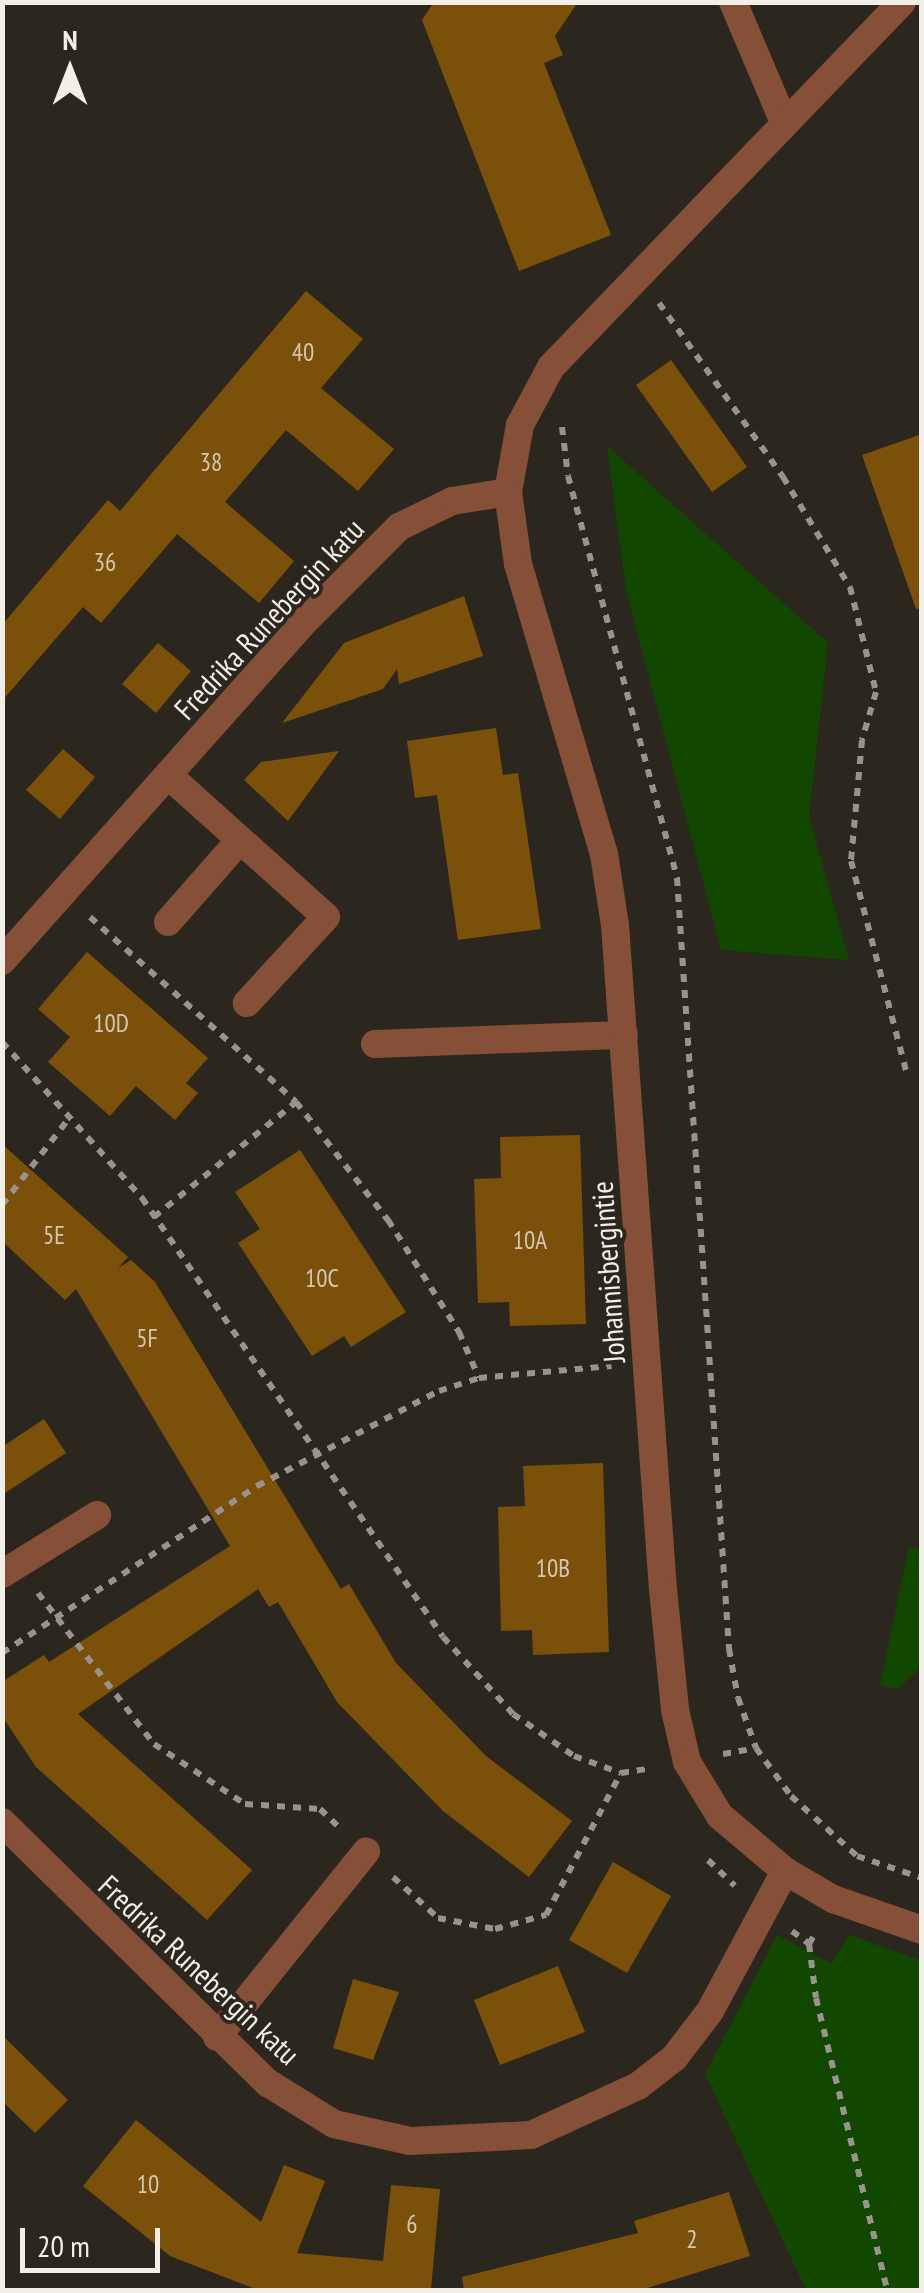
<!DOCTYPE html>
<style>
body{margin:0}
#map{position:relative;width:924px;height:2293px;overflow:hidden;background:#2c271e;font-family:"PT Sans Narrow",sans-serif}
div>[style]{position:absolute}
.green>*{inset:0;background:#114700}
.building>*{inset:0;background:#7b500b}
.path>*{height:6px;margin-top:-3px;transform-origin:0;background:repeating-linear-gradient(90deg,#98948d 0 8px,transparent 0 16px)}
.service>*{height:28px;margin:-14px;padding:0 14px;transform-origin:14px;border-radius:14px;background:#865038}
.minor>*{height:28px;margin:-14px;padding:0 14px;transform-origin:14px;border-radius:14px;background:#865038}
span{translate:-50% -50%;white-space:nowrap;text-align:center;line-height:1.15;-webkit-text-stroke:8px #2c271e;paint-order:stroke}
.number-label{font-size:25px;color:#d4c7b2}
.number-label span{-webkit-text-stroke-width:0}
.street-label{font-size:30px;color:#f2efe9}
.frame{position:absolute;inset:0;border:5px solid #f2efe9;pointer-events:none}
.north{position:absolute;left:20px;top:20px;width:100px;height:100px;-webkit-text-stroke:8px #2c271e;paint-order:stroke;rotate:0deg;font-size:28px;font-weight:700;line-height:40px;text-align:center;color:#f2efe9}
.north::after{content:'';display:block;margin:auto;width:35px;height:45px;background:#f2efe9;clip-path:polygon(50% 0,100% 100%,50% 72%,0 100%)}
.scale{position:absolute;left:20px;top:2228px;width:140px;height:45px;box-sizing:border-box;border:5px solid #f2efe9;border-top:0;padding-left:12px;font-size:30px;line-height:35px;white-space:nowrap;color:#f2efe9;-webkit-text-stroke:8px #2c271e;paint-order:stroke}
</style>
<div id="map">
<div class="green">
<i style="clip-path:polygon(607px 446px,828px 643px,809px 816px,849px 960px,721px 950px,626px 590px)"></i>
<i style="clip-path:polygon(909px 1546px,921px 1550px,921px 1667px,898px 1689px,880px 1685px)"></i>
<i style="clip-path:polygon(777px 1935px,831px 1963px,849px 1935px,921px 1960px,921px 2290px,806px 2290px,705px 2074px)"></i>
</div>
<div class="building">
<i style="clip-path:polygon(434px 2px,578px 2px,555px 36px,563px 55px,544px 63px,611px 235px,519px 271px,422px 20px)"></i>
<i style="clip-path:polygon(306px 291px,363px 339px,321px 388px,394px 449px,358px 491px,286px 430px,225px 502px,294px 561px,259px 603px,177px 534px,101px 623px,83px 607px,2px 701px,2px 625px,108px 500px,120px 511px)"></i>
<i style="clip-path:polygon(671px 360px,747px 467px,712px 492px,636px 385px)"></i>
<i style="clip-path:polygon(922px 434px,922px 608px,916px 609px,862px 455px)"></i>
<i style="clip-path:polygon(464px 596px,483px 656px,399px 684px,397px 669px,383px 689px,282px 723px,344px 643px)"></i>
<i style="clip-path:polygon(158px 643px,191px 671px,156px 713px,122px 684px)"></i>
<i style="clip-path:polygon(496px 728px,503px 775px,518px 773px,541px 929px,458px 940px,437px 795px,415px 798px,407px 741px)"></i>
<i style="clip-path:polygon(63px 749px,95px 777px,60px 819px,26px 790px)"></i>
<i style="clip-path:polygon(339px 751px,288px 821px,244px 780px,261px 762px)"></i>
<i style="clip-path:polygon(87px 952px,208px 1058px,186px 1083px,198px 1093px,175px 1120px,136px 1086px,110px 1116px,48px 1062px,70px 1037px,38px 1009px)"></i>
<i style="clip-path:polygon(580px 1135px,586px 1324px,510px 1326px,509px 1302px,478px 1303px,474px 1179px,501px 1178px,500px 1137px)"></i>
<i style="clip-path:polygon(2px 1144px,128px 1257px,118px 1268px,131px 1260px,155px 1282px,341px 1589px,349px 1584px,396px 1663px,486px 1756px,572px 1821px,529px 1877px,443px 1811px,337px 1702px,278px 1602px,269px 1607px,258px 1589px,78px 1714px,252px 1870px,207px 1920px,36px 1767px,2px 1716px,2px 1682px,44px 1655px,49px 1662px,230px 1546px,76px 1289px,65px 1300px,2px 1241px)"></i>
<i style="clip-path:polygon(300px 1150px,406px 1312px,351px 1347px,344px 1336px,312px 1356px,238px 1243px,260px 1229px,235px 1192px)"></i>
<i style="clip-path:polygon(44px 1419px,66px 1453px,2px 1495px,2px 1447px)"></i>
<i style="clip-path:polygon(603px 1463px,609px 1652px,533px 1655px,532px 1630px,501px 1631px,498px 1507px,525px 1506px,523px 1466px)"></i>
<i style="clip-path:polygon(613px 1862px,671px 1896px,627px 1973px,569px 1940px)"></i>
<i style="clip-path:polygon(558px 1966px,585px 2032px,500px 2065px,474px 2000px)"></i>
<i style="clip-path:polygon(353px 1979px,399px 1992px,373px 2060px,333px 2048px)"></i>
<i style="clip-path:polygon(2px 2035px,68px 2100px,35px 2133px,2px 2101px)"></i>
<i style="clip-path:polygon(136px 2120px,261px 2222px,284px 2165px,325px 2181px,297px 2253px,383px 2261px,391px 2185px,440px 2189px,431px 2290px,258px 2290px,170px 2256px,83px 2186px)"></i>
<i style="clip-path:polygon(729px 2192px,750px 2256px,641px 2290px,464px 2290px,462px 2277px,638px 2233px,634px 2221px)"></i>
</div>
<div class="path">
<i style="left:659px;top:303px;width:214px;rotate:54.5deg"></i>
<i style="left:783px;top:477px;width:129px;rotate:58.7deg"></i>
<i style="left:850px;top:587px;width:108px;rotate:76.1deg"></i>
<i style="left:876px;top:692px;width:50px;rotate:106.3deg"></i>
<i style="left:862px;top:740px;width:121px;rotate:95.2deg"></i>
<i style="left:851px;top:861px;width:221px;rotate:75.3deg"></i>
<i style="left:562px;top:427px;width:49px;rotate:83deg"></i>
<i style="left:568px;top:476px;width:417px;rotate:74.8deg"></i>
<i style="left:677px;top:878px;width:773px;rotate:86.14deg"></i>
<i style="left:729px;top:1649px;width:50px;rotate:79.6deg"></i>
<i style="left:738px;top:1698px;width:53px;rotate:70.2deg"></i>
<i style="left:756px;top:1748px;width:59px;rotate:53.9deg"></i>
<i style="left:791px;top:1796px;width:89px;rotate:42.3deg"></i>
<i style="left:857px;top:1856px;width:69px;rotate:18.7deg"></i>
<i style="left:90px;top:917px;width:277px;rotate:41.9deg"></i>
<i style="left:296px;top:1102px;width:150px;rotate:52.1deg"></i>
<i style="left:388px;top:1220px;width:133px;rotate:57.6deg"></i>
<i style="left:459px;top:1332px;width:50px;rotate:66.5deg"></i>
<i style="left:2px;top:1042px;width:210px;rotate:48.1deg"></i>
<i style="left:142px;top:1198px;width:532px;rotate:55.56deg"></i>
<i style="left:443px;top:1637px;width:104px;rotate:47.7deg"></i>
<i style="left:513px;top:1714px;width:74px;rotate:34.5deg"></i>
<i style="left:574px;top:1756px;width:50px;rotate:19.9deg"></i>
<i style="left:621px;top:1773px;width:31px;rotate:-9deg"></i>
<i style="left:2px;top:1205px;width:111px;rotate:-52.3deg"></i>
<i style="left:154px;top:1217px;width:183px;rotate:-39deg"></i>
<i style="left:38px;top:1593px;width:190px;rotate:52.5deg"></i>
<i style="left:154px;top:1744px;width:109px;rotate:33.4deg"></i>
<i style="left:245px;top:1804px;width:75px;rotate:3.8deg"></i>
<i style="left:320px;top:1809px;width:28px;rotate:44deg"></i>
<i style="left:2px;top:1653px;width:305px;rotate:-33.2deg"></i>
<i style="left:257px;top:1486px;width:205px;rotate:-27.6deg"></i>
<i style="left:439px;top:1391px;width:42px;rotate:-18deg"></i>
<i style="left:479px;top:1378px;width:133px;rotate:-5.2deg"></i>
<i style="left:723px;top:1754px;width:34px;rotate:-10deg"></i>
<i style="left:708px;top:1860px;width:37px;rotate:44deg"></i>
<i style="left:393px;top:1877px;width:61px;rotate:42.3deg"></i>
<i style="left:438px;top:1918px;width:58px;rotate:10.9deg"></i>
<i style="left:495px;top:1929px;width:53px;rotate:-15.4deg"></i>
<i style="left:546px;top:1915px;width:161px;rotate:-62.2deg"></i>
<i style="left:792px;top:1931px;width:21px;rotate:37deg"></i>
<i style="left:809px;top:1944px;width:16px;rotate:-60deg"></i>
<i style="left:809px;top:1944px;width:54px;rotate:82.6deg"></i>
<i style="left:816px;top:1998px;width:301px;rotate:76.3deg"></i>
</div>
<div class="service">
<i style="left:733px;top:2px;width:130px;rotate:67deg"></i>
<i style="left:168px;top:775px;width:212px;rotate:41.9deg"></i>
<i style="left:326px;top:917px;width:117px;rotate:132.6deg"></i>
<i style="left:168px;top:922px;width:109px;rotate:-48.7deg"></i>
<i style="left:375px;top:1044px;width:249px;rotate:-2.1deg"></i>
<i style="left:2px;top:1574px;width:112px;rotate:-31.8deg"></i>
<i style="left:217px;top:2037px;width:238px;rotate:-51.2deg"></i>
</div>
<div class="minor">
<i style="left:902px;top:2px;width:506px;rotate:133.88deg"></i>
<i style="left:551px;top:367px;width:66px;rotate:118.1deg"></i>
<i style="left:520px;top:425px;width:68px;rotate:100.2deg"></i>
<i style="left:508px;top:492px;width:73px;rotate:82.1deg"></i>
<i style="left:518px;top:564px;width:302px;rotate:73.5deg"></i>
<i style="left:604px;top:854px;width:72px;rotate:81.2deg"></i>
<i style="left:615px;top:925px;width:666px;rotate:85.87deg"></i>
<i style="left:663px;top:1589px;width:122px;rotate:84.3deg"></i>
<i style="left:675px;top:1710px;width:53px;rotate:77deg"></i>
<i style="left:687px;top:1762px;width:63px;rotate:58.6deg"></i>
<i style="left:720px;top:1816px;width:85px;rotate:40.2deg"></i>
<i style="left:785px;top:1871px;width:56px;rotate:30.3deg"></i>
<i style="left:833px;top:1899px;width:94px;rotate:19.2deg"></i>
<i style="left:2px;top:961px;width:457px;rotate:-48.3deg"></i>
<i style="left:306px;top:620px;width:132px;rotate:-45deg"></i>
<i style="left:399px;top:527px;width:59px;rotate:-26.1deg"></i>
<i style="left:452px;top:501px;width:57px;rotate:-9.1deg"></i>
<i style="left:2px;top:1822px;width:373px;rotate:44.5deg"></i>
<i style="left:268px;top:2083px;width:78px;rotate:31.8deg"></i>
<i style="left:334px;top:2124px;width:78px;rotate:12.6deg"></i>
<i style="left:410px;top:2141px;width:121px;rotate:-2.8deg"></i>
<i style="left:531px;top:2135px;width:118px;rotate:-24.6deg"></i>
<i style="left:638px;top:2086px;width:46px;rotate:-37.9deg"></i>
<i style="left:674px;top:2058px;width:59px;rotate:-52.5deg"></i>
<i style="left:710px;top:2011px;width:159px;rotate:-61.8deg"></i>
</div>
<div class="number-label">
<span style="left:303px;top:352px">40</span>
<span style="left:211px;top:462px">38</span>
<span style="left:105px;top:562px">36</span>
<span style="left:111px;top:1023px">10D</span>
<span style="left:54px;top:1235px">5E</span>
<span style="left:530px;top:1240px">10A</span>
<span style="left:322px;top:1278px">10C</span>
<span style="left:147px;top:1338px">5F</span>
<span style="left:553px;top:1568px">10B</span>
<span style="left:148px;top:2184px">10</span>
<span style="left:412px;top:2224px">6</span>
<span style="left:692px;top:2239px">2</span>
</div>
<div class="street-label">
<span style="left:269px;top:619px;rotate:-47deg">Fredrika Runebergin katu</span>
<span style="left:608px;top:1272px;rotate:-94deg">Johannisbergintie</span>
<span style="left:199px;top:1970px;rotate:43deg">Fredrika Runebergin katu</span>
</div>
<div class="frame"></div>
<div class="north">N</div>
<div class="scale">20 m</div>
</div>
